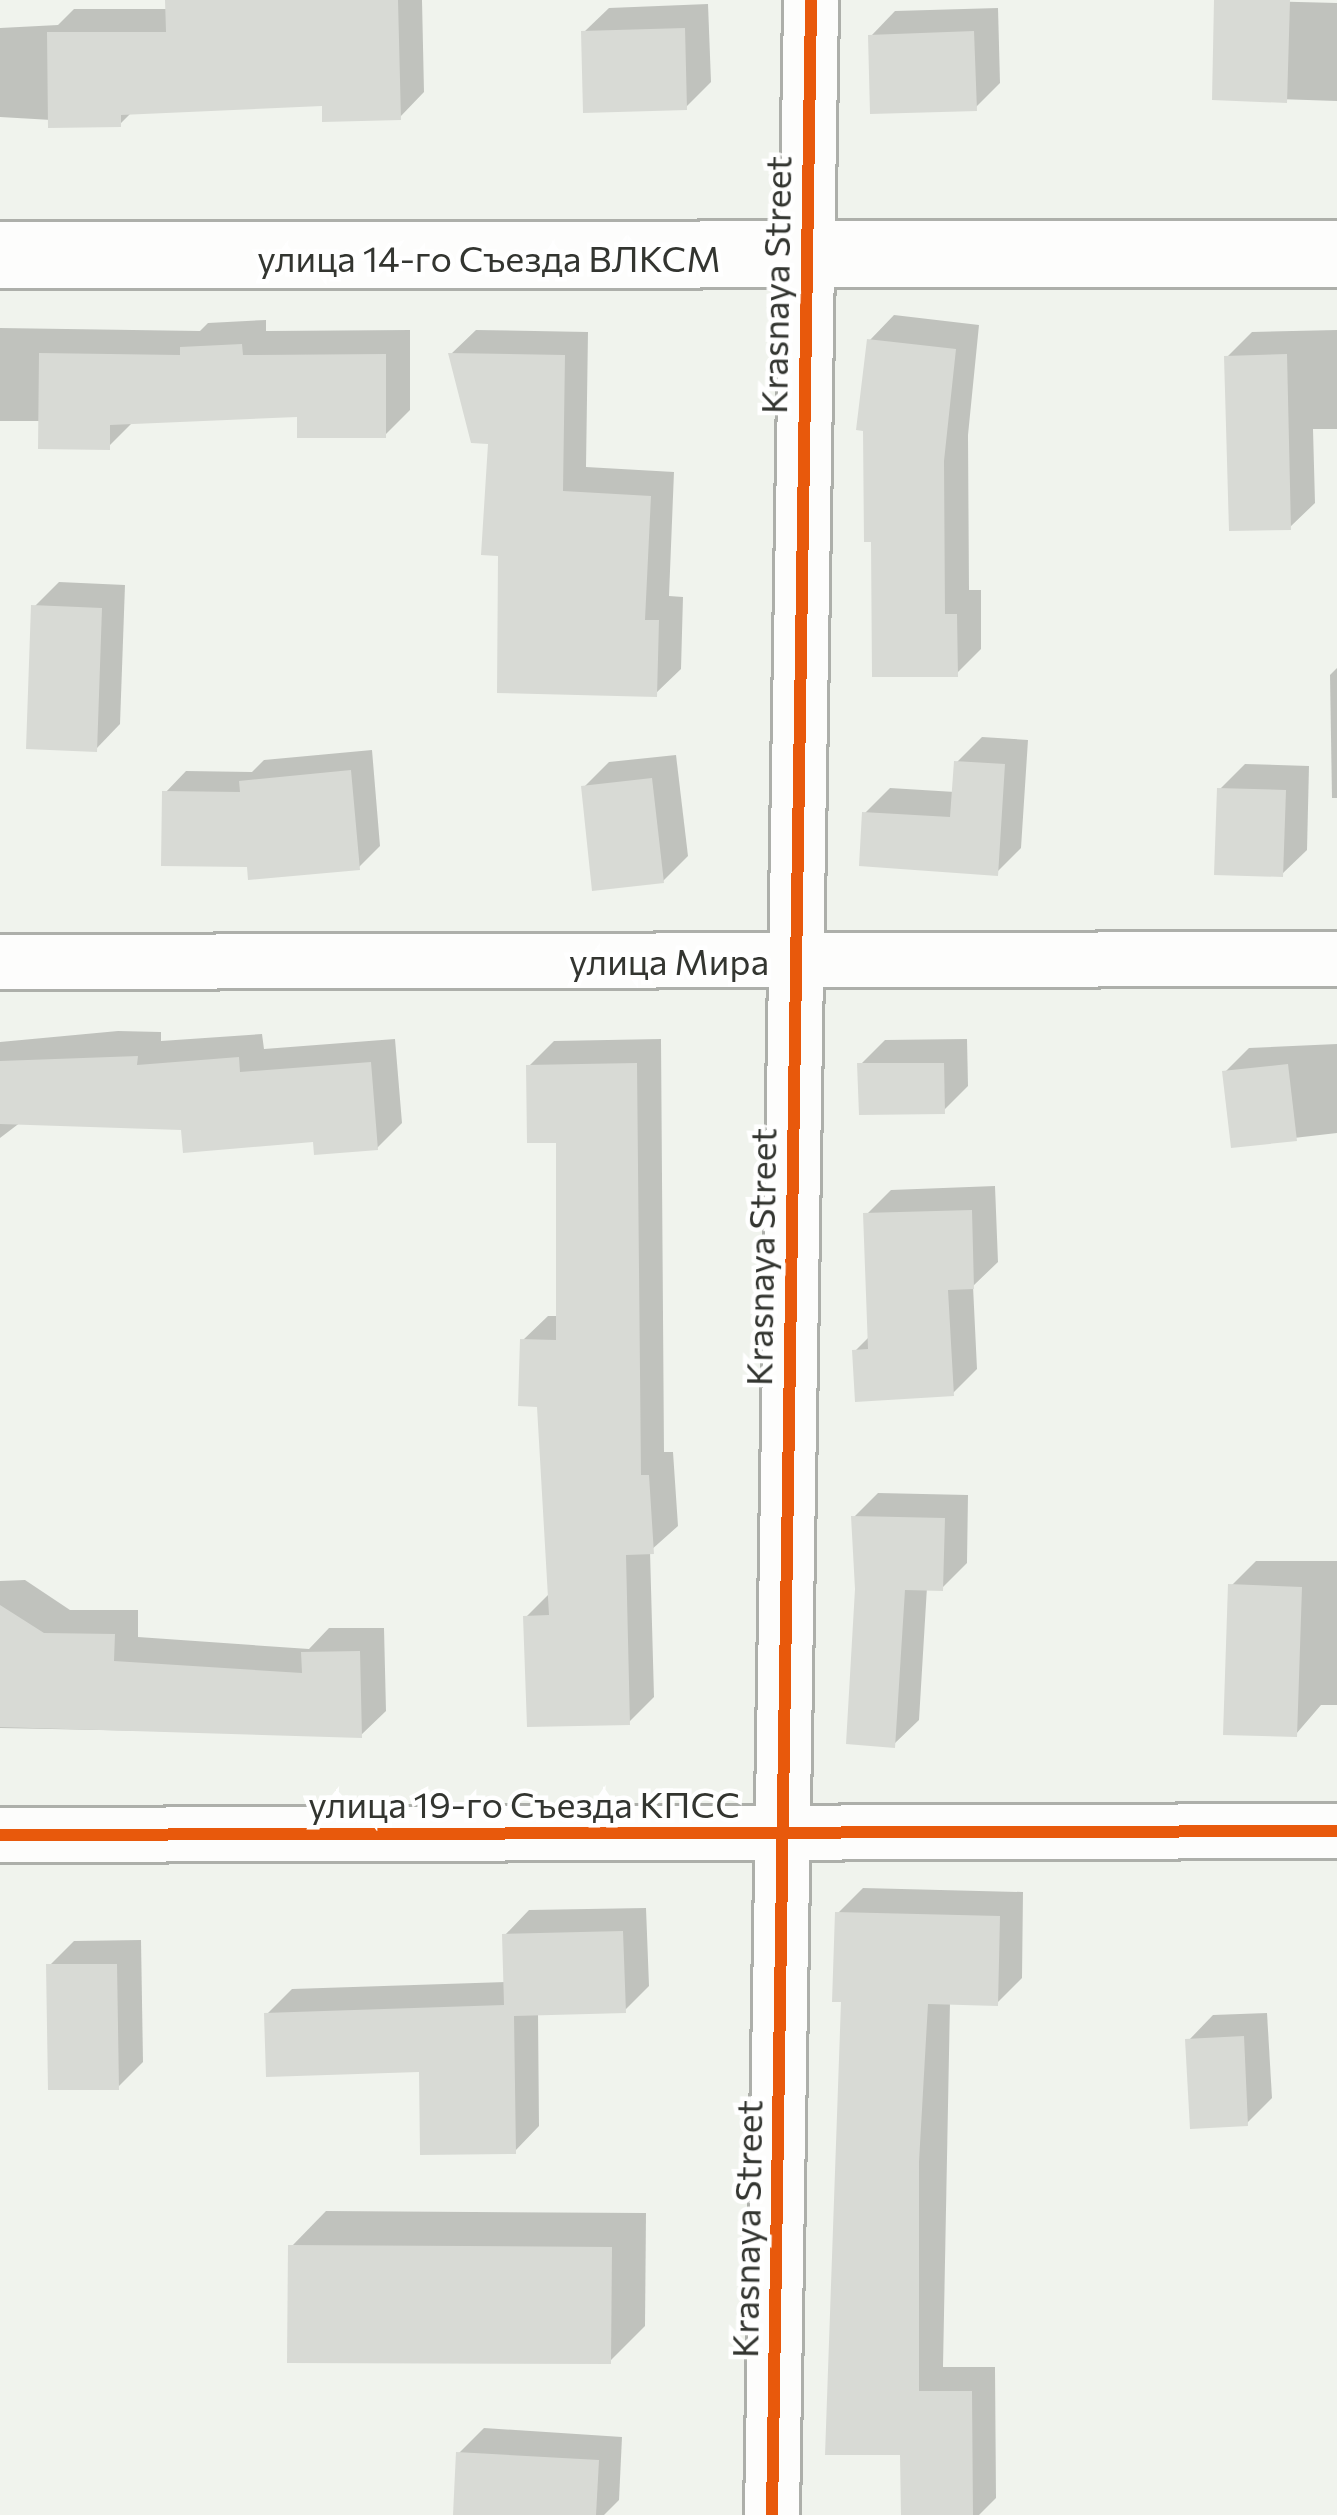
<!DOCTYPE html>
<meta charset="utf-8">
<style>
body{margin:0}
#map{position:relative;width:1337px;height:2515px;overflow:hidden;background:#f0f3ed;font-family:Commissioner,sans-serif}
div>[style]{position:absolute}
.shadow>*{inset:0;background:#0003}
.building>*{inset:0;background:#d8dad5}
.roads{filter:drop-shadow(3px 0 #adafaa) drop-shadow(-3px 0 #adafaa) drop-shadow(0 3px #adafaa) drop-shadow(0 -3px #adafaa)}
.street>*{height:54px;margin:-27px;padding:0 27px;transform-origin:27px;border-radius:27px;background:#fdfdfc}
.secondary>*{height:66px;margin:-33px;padding:0 33px;transform-origin:33px;border-radius:33px;background:#fdfdfc}
.cycleway>*{height:12px;margin:-6px;padding:0 6px;transform-origin:6px;border-radius:6px;background:#e8590c}
span{translate:-50% -50%;white-space:nowrap;text-align:center;line-height:1.15;-webkit-text-stroke:9px #fff;paint-order:stroke}
.street-label{font-size:36px;color:#333530}
</style>
<div id="map">
<div class="shadow">
<i style="clip-path:polygon(168px 0,422px 0,424px 92px,400px 117px,325px 102px,133px 111px,120px 124px,0 117px,0 28px,58px 25px,74px 9px,168px 9px)"></i>
<i style="clip-path:polygon(1217px 0,1337px 3px,1337px 101px,1215px 97px)"></i>
<i style="clip-path:polygon(708px 4px,711px 82px,686px 107px,584px 32px,609px 8px)"></i>
<i style="clip-path:polygon(998px 8px,1000px 83px,975px 108px,871px 36px,895px 11px)"></i>
<i style="clip-path:polygon(894px 315px,979px 325px,968px 435px,969px 590px,981px 590px,981px 649px,956px 674px,874px 539px,870px 340px)"></i>
<i style="clip-path:polygon(266px 320px,266px 331px,410px 330px,410px 410px,385px 435px,300px 414px,134px 421px,108px 447px,41px 421px,0 421px,0 328px,200px 331px,208px 323px)"></i>
<i style="clip-path:polygon(476px 330px,588px 332px,586px 467px,674px 472px,669px 596px,683px 597px,681px 669px,656px 693px,501px 553px,491px 441px,451px 354px)"></i>
<i style="clip-path:polygon(1337px 330px,1337px 429px,1313px 429px,1315px 503px,1290px 527px,1227px 357px,1252px 332px)"></i>
<i style="clip-path:polygon(59px 582px,125px 585px,120px 724px,96px 749px,34px 607px)"></i>
<i style="clip-path:polygon(1337px 668px,1337px 798px,1332px 798px,1330px 675px)"></i>
<i style="clip-path:polygon(982px 737px,1028px 740px,1021px 848px,996px 873px,865px 813px,890px 788px,955px 792px,957px 762px)"></i>
<i style="clip-path:polygon(372px 750px,380px 846px,359px 867px,249px 864px,165px 793px,186px 771px,252px 772px,264px 760px)"></i>
<i style="clip-path:polygon(676px 755px,688px 856px,663px 881px,584px 787px,609px 762px)"></i>
<i style="clip-path:polygon(1245px 764px,1309px 766px,1307px 850px,1282px 874px,1220px 789px)"></i>
<i style="clip-path:polygon(118px 1031px,161px 1032px,161px 1041px,262px 1034px,264px 1049px,395px 1039px,402px 1123px,377px 1148px,184px 1128px,21px 1122px,0 1138px,0 1042px)"></i>
<i style="clip-path:polygon(661px 1039px,664px 1452px,673px 1452px,678px 1526px,650px 1551px,654px 1697px,629px 1722px,526px 1617px,551px 1592px,540px 1404px,523px 1340px,548px 1316px,559px 1316px,559px 1140px,529px 1066px,554px 1041px)"></i>
<i style="clip-path:polygon(967px 1039px,968px 1086px,943px 1111px,860px 1065px,885px 1040px)"></i>
<i style="clip-path:polygon(1337px 1044px,1337px 1133px,1234px 1145px,1225px 1072px,1249px 1048px)"></i>
<i style="clip-path:polygon(995px 1186px,998px 1262px,973px 1286px,977px 1369px,952px 1394px,855px 1351px,871px 1335px,866px 1215px,891px 1190px)"></i>
<i style="clip-path:polygon(878px 1493px,968px 1495px,967px 1563px,942px 1588px,927px 1587px,919px 1720px,894px 1744px,858px 1589px,854px 1517px)"></i>
<i style="clip-path:polygon(1256px 1561px,1337px 1561px,1337px 1705px,1321px 1705px,1296px 1734px,1231px 1586px)"></i>
<i style="clip-path:polygon(25px 1580px,70px 1610px,138px 1610px,138px 1637px,309px 1649px,329px 1628px,384px 1628px,386px 1711px,361px 1735px,0 1728px,0 1581px)"></i>
<i style="clip-path:polygon(863px 1888px,1023px 1892px,1022px 1978px,997px 2003px,950px 2002px,943px 2367px,995px 2367px,996px 2498px,979px 2515px,904px 2515px,903px 2452px,838px 1913px)"></i>
<i style="clip-path:polygon(646px 1908px,649px 1986px,624px 2011px,538px 2012px,539px 2126px,515px 2151px,422px 2069px,267px 2014px,292px 1989px,506px 1982px,505px 1935px,529px 1910px)"></i>
<i style="clip-path:polygon(141px 1940px,143px 2062px,118px 2087px,49px 1966px,74px 1941px)"></i>
<i style="clip-path:polygon(1267px 2013px,1272px 2098px,1247px 2123px,1189px 2040px,1213px 2015px)"></i>
<i style="clip-path:polygon(326px 2211px,646px 2213px,645px 2326px,610px 2361px,291px 2247px)"></i>
<i style="clip-path:polygon(484px 2428px,622px 2437px,619px 2500px,604px 2515px,456px 2515px,459px 2453px)"></i>
</div>
<div class="building">
<i style="clip-path:polygon(165px 0,398px 0,401px 120px,322px 122px,322px 106px,121px 115px,121px 127px,48px 128px,47px 32px,166px 32px)"></i>
<i style="clip-path:polygon(1214px 0,1290px 0,1287px 103px,1212px 100px)"></i>
<i style="clip-path:polygon(685px 28px,687px 110px,583px 113px,581px 31px)"></i>
<i style="clip-path:polygon(974px 31px,977px 111px,870px 114px,868px 35px)"></i>
<i style="clip-path:polygon(867px 339px,956px 349px,944px 461px,945px 614px,957px 614px,958px 677px,872px 677px,871px 542px,864px 542px,863px 431px,856px 430px)"></i>
<i style="clip-path:polygon(242px 344px,243px 355px,386px 354px,386px 438px,297px 438px,297px 417px,110px 425px,110px 450px,38px 449px,39px 353px,180px 355px,180px 347px)"></i>
<i style="clip-path:polygon(448px 353px,565px 355px,563px 491px,651px 496px,645px 620px,659px 620px,657px 697px,497px 693px,498px 556px,481px 555px,488px 444px,471px 443px)"></i>
<i style="clip-path:polygon(1287px 354px,1291px 530px,1229px 531px,1224px 356px)"></i>
<i style="clip-path:polygon(31px 605px,102px 608px,97px 752px,26px 749px)"></i>
<i style="clip-path:polygon(954px 761px,1005px 764px,998px 876px,859px 866px,862px 812px,950px 817px)"></i>
<i style="clip-path:polygon(351px 770px,360px 870px,248px 880px,247px 867px,161px 866px,162px 791px,240px 792px,239px 781px)"></i>
<i style="clip-path:polygon(652px 778px,664px 883px,592px 891px,581px 786px)"></i>
<i style="clip-path:polygon(1217px 788px,1286px 790px,1283px 877px,1214px 875px)"></i>
<i style="clip-path:polygon(138px 1056px,137px 1065px,239px 1057px,240px 1072px,371px 1062px,378px 1150px,314px 1155px,313px 1142px,183px 1153px,181px 1130px,0 1124px,0 1061px)"></i>
<i style="clip-path:polygon(637px 1063px,641px 1475px,649px 1475px,654px 1554px,626px 1555px,630px 1725px,527px 1727px,523px 1616px,549px 1615px,537px 1407px,518px 1406px,520px 1339px,556px 1340px,556px 1143px,527px 1143px,526px 1065px)"></i>
<i style="clip-path:polygon(857px 1063px,944px 1063px,945px 1114px,859px 1115px)"></i>
<i style="clip-path:polygon(1288px 1064px,1297px 1141px,1231px 1148px,1222px 1071px)"></i>
<i style="clip-path:polygon(972px 1210px,974px 1289px,948px 1290px,954px 1396px,855px 1402px,852px 1350px,868px 1349px,863px 1213px)"></i>
<i style="clip-path:polygon(851px 1516px,945px 1518px,943px 1591px,905px 1590px,895px 1748px,846px 1744px,855px 1589px)"></i>
<i style="clip-path:polygon(1228px 1584px,1302px 1587px,1297px 1737px,1223px 1735px)"></i>
<i style="clip-path:polygon(0 1605px,44px 1633px,115px 1634px,114px 1661px,302px 1673px,301px 1652px,360px 1651px,362px 1738px,0 1727px)"></i>
<i style="clip-path:polygon(835px 1912px,1000px 1916px,998px 2006px,928px 2004px,919px 2162px,919px 2391px,972px 2391px,973px 2515px,901px 2515px,900px 2455px,825px 2455px,841px 2002px,832px 2002px)"></i>
<i style="clip-path:polygon(623px 1931px,626px 2013px,514px 2016px,516px 2154px,420px 2155px,419px 2072px,266px 2077px,264px 2013px,504px 2005px,502px 1934px)"></i>
<i style="clip-path:polygon(46px 1964px,117px 1964px,119px 2090px,48px 2090px)"></i>
<i style="clip-path:polygon(1244px 2036px,1248px 2126px,1190px 2129px,1185px 2039px)"></i>
<i style="clip-path:polygon(288px 2245px,612px 2247px,611px 2364px,287px 2363px)"></i>
<i style="clip-path:polygon(456px 2452px,599px 2460px,596px 2515px,453px 2515px)"></i>
</div>
<div class="roads">
<div class="street">
<i style="left:0;top:962px;width:1337px;rotate:-0.13deg"></i>
<i style="left:0;top:1835px;width:1337px;rotate:-0.17deg"></i>
<i style="left:772px;top:2515px;width:2515px;rotate:-89.11deg"></i>
</div>
<div class="secondary">
<i style="left:0;top:255px;width:1337px;rotate:-0.04deg"></i>
</div>
</div>
<div class="cycleway">
<i style="left:0;top:1835px;width:1337px;rotate:-0.17deg"></i>
<i style="left:772px;top:2515px;width:2515px;rotate:-89.11deg"></i>
</div>
<div class="street-label">
<span style="left:489px;top:258px">улица 14-го Съезда ВЛКСМ</span>
<span style="left:775px;top:285px;rotate:-89deg">Krasnaya Street</span>
<span style="left:669px;top:961px">улица Мира</span>
<span style="left:760px;top:1257px;rotate:-89deg">Krasnaya Street</span>
<span style="left:524px;top:1804px">улица 19-го Съезда КПСС</span>
<span style="left:746px;top:2229px;rotate:-89deg">Krasnaya Street</span>
</div>
</div>
